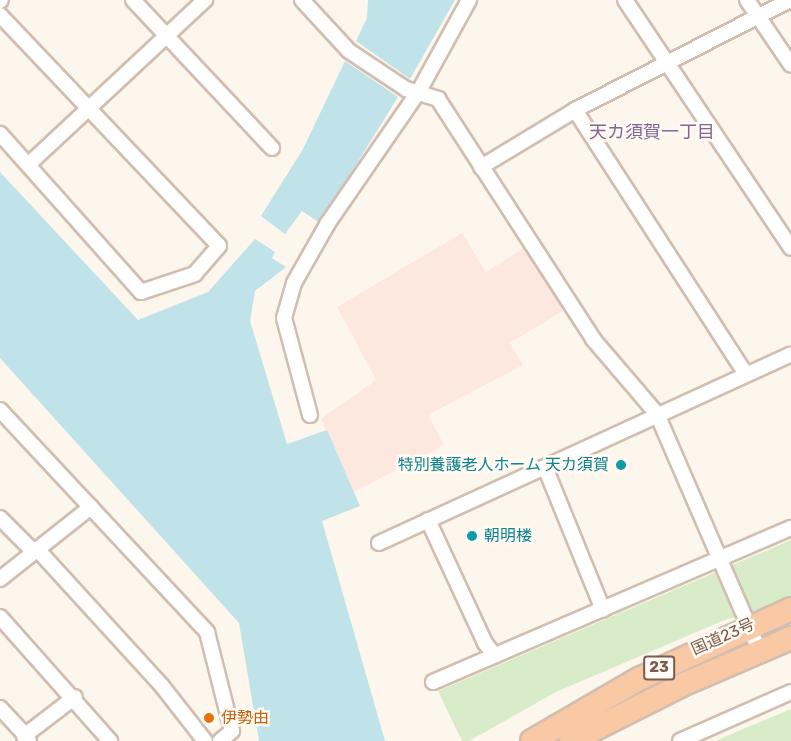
<!DOCTYPE html>
<meta charset="utf-8">
<style>
body{margin:0}
#map{position:relative;width:791px;height:741px;overflow:hidden;background:#fdf6ec;font-family:Rubik,"Noto Sans JP",sans-serif}
div>[style]{position:absolute}
.commercial>*{inset:0;background:#fde8e0}
.green>*{inset:0;background:#d8ecc9}
.water>*{inset:0;background:#bfe3e8}
.roads{filter:drop-shadow(2px 0 #d1beb0) drop-shadow(-2px 0 #d1beb0) drop-shadow(0 2px #d1beb0) drop-shadow(0 -2px #d1beb0)}
.minor>*{height:14px;margin:-7px;padding:0 7px;transform-origin:7px;border-radius:7px;background:#fff}
.trunk>*{height:22px;margin:-11px;padding:0 11px;transform-origin:11px;border-radius:11px;background:#f9c8a4}
.dots>*{width:16px;height:16px;translate:-50% -50%;box-sizing:border-box;border:3px solid #fffaf3;border-radius:50%}
span{translate:-50% -50%;white-space:nowrap;text-align:center;line-height:1.15;-webkit-text-stroke:5px #fffaf3;paint-order:stroke}
.shield-label span{padding:2px 4px;background:#fffaf3;border:2px solid;border-radius:4px;-webkit-text-stroke-width:0}
.shield-label{font-size:15px;color:#7a5c4d;font-weight:700}
.culture-label{font-size:16px;color:#0d838f}
.right{translate:-100% -50%;text-align:right}
.left{translate:0 -50%;text-align:left}
.street-label{font-size:16px;color:#7a5c4d}
.food-label{font-size:16px;color:#c56008}
.neighbourhood-label{font-size:18px;color:#846695}
</style>
<div id="map">
<div class="commercial">
<i style="clip-path:polygon(462px 233px,486px 272px,528px 245px,566px 309px,510px 343px,523px 365px,428px 415px,444px 445px,354px 492px,321px 419px,376px 380px,337px 307px)"></i>
</div>
<div class="green">
<i style="clip-path:polygon(791px 540px,791px 599px,757px 613px,727px 619px,556px 692px,469px 741px,462px 741px,438px 691px)"></i>
<i style="clip-path:polygon(791px 709px,791px 741px,715px 741px)"></i>
</div>
<div class="water">
<i style="clip-path:polygon(368px 0,455px 0,410px 79px,356px 41px,367px 18px)"></i>
<i style="clip-path:polygon(345px 61px,398px 97px,320px 223px,302px 211px,285px 234px,261px 216px,303px 149px)"></i>
<i style="clip-path:polygon(0 172px,138px 320px,208px 292px,255px 239px,275px 252px,272px 258px,286px 267px,255px 291px,250px 321px,287px 444px,327px 430px,360px 506px,322px 521px,385px 741px,259px 741px,239px 623px,0 358px)"></i>
</div>
<div class="roads">
<div class="minor">
<i style="left:133px;top:0;width:203px;rotate:46.8deg"></i>
<i style="left:302px;top:0;width:69px;rotate:47.3deg"></i>
<i style="left:349px;top:51px;width:69px;rotate:33.7deg"></i>
<i style="left:406px;top:89px;width:34px;rotate:17deg"></i>
<i style="left:438px;top:99px;width:286px;rotate:57.1deg"></i>
<i style="left:593px;top:339px;width:99px;rotate:49.5deg"></i>
<i style="left:657px;top:414px;width:257px;rotate:66.6deg"></i>
<i style="left:625px;top:0;width:298px;rotate:56.2deg"></i>
<i style="left:747px;top:0;width:78px;rotate:55.9deg"></i>
<i style="left:0;top:1px;width:1px;rotate:-45deg"></i>
<i style="left:0;top:15px;width:318px;rotate:46.5deg"></i>
<i style="left:219px;top:246px;width:37px;rotate:131deg"></i>
<i style="left:195px;top:274px;width:57px;rotate:161.6deg"></i>
<i style="left:141px;top:292px;width:212px;rotate:-131.7deg"></i>
<i style="left:575px;top:110px;width:315px;rotate:57.1deg"></i>
<i style="left:29px;top:164px;width:241px;rotate:-43deg"></i>
<i style="left:481px;top:167px;width:110px;rotate:-31.2deg"></i>
<i style="left:575px;top:110px;width:242px;rotate:-27.1deg"></i>
<i style="left:0;top:410px;width:304px;rotate:47deg"></i>
<i style="left:207px;top:632px;width:102px;rotate:75.8deg"></i>
<i style="left:232px;top:731px;width:16px;rotate:140deg"></i>
<i style="left:310px;top:415px;width:100px;rotate:-105deg"></i>
<i style="left:284px;top:318px;width:36px;rotate:-74deg"></i>
<i style="left:294px;top:283px;width:69px;rotate:-60.5deg"></i>
<i style="left:328px;top:223px;width:160px;rotate:-55.4deg"></i>
<i style="left:419px;top:91px;width:104px;rotate:-61.2deg"></i>
<i style="left:545px;top:467px;width:154px;rotate:67.9deg"></i>
<i style="left:0;top:518px;width:48px;rotate:45deg"></i>
<i style="left:428px;top:520px;width:136px;rotate:65.1deg"></i>
<i style="left:485px;top:643px;width:16px;rotate:52deg"></i>
<i style="left:379px;top:543px;width:453px;rotate:-24.6deg"></i>
<i style="left:37px;top:549px;width:185px;rotate:47.6deg"></i>
<i style="left:162px;top:686px;width:70px;rotate:52deg"></i>
<i style="left:0;top:579px;width:116px;rotate:-38.4deg"></i>
<i style="left:0;top:617px;width:166px;rotate:48.4deg"></i>
<i style="left:433px;top:682px;width:390px;rotate:-23.3deg"></i>
<i style="left:0;top:708px;width:37px;rotate:47deg"></i>
<i style="left:29px;top:741px;width:7px;rotate:-135deg"></i>
<i style="left:24px;top:736px;width:64px;rotate:-37.4deg"></i>
<i style="left:680px;top:741px;width:121px;rotate:-23.8deg"></i>
</div>
<div class="trunk">
<i style="left:532px;top:741px;width:124px;rotate:-30.1deg"></i>
<i style="left:639px;top:679px;width:167px;rotate:-24.7deg"></i>
<i style="left:571px;top:741px;width:124px;rotate:-26.8deg"></i>
<i style="left:682px;top:685px;width:119px;rotate:-23.3deg"></i>
</div>
</div>
<div class="dots">
<i style="left:621px;top:465px;background:#0f9aa8"></i>
<i style="left:472px;top:536px;background:#0f9aa8"></i>
<i style="left:209px;top:718px;background:#e8710a"></i>
</div>
<div class="shield-label">
<span style="left:659px;top:668px">23</span>
</div>
<div class="culture-label">
<span class="right" style="left:609px;top:465px">特別養護老人ホーム 天カ須賀</span>
<span class="left" style="left:484px;top:536px">朝明楼</span>
</div>
<div class="street-label">
<span style="left:723px;top:637px;rotate:-24deg">国道23号</span>
</div>
<div class="food-label">
<span class="left" style="left:221px;top:718px">伊勢由</span>
</div>
<div class="neighbourhood-label">
<span style="left:652px;top:132px">天カ須賀一丁目</span>
</div>
</div>
